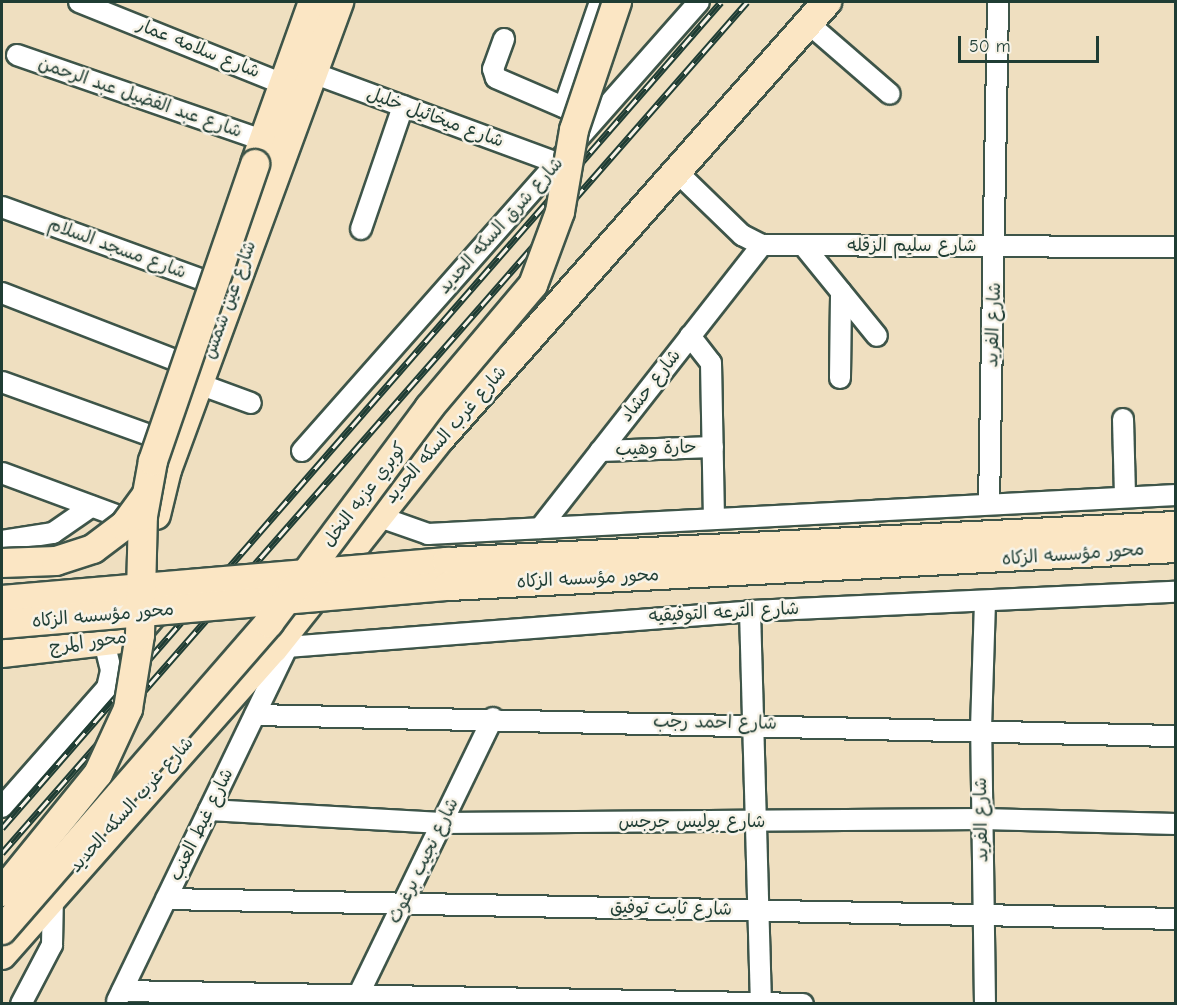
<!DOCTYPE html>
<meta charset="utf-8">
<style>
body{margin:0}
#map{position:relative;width:1177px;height:1005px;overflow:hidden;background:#efdfc0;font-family:"Comic Neue","Playpen Sans Arabic",sans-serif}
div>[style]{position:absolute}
.roads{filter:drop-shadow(2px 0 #3e5549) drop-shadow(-2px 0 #3e5549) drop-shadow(0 2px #3e5549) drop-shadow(0 -2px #3e5549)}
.street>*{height:20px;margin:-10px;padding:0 10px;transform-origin:10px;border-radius:10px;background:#fff}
.secondary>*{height:28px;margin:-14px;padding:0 14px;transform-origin:14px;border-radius:14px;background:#fbe6c4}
.rail>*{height:7px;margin-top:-3.5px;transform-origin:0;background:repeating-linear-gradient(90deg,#f7f3e8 0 14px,#1f3d34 0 28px);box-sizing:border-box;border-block:2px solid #1f3d34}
.bridges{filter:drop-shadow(2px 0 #3e5549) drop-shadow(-2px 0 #3e5549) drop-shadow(0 2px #3e5549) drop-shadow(0 -2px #3e5549)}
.secondary-bridge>*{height:28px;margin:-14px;padding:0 14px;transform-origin:14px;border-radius:14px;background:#fbe6c4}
span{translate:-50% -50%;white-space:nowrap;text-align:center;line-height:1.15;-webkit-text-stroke:5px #f7f3e8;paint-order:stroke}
.street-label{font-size:18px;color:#1f3d34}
.frame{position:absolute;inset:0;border:3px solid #1f3d34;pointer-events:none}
.scale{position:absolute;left:958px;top:36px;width:141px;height:27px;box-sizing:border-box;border:3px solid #1f3d34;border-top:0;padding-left:8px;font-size:18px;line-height:21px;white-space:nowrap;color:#1f3d34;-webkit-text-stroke:4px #f7f3e8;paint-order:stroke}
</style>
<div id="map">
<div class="roads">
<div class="street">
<i style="left:79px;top:2px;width:220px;rotate:21.9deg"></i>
<i style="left:808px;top:23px;width:108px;rotate:40.9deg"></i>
<i style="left:504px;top:39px;width:32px;rotate:110deg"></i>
<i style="left:493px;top:69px;width:9px;rotate:72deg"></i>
<i style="left:496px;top:78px;width:103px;rotate:23.3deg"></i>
<i style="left:17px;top:55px;width:260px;rotate:19.1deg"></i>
<i style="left:313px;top:73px;width:260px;rotate:20.2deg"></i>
<i style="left:564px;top:107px;width:111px;rotate:-71.1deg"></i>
<i style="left:677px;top:172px;width:91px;rotate:44.1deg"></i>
<i style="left:742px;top:235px;width:22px;rotate:27deg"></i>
<i style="left:762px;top:245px;width:414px;rotate:0.3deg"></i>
<i style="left:2px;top:207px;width:236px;rotate:20deg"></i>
<i style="left:361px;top:229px;width:130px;rotate:-71.1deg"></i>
<i style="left:803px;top:245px;width:117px;rotate:50.9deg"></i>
<i style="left:2px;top:293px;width:196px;rotate:21.2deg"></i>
<i style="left:690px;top:336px;width:34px;rotate:52deg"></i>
<i style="left:711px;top:363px;width:155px;rotate:88.9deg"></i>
<i style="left:840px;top:378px;width:86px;rotate:-89.3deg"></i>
<i style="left:2px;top:382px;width:180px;rotate:19.8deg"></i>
<i style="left:199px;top:384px;width:55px;rotate:20.1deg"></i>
<i style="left:1123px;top:419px;width:78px;rotate:88.5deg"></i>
<i style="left:302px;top:451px;width:599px;rotate:-48.52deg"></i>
<i style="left:600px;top:451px;width:113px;rotate:-2deg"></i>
<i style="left:2px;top:473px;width:147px;rotate:20.3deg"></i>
<i style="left:989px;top:504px;width:502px;rotate:-88.97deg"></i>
<i style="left:377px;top:516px;width:54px;rotate:19.4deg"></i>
<i style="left:428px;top:534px;width:749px;rotate:-2.98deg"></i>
<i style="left:540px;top:528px;width:360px;rotate:-51.9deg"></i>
<i style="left:2px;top:541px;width:52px;rotate:-8.9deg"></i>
<i style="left:53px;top:533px;width:47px;rotate:-34.7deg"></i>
<i style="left:750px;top:611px;width:393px;rotate:88.4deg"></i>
<i style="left:274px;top:648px;width:477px;rotate:-4.4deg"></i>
<i style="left:750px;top:611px;width:426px;rotate:-2.6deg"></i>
<i style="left:255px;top:715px;width:921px;rotate:1.31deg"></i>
<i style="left:2px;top:807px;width:159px;rotate:-48.6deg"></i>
<i style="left:107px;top:688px;width:18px;rotate:-77deg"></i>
<i style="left:111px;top:670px;width:29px;rotate:-104deg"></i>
<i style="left:209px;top:810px;width:233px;rotate:3.2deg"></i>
<i style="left:442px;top:823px;width:540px;rotate:-0.42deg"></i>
<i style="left:982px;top:819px;width:194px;rotate:1.5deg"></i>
<i style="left:166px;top:899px;width:1010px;rotate:1.13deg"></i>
<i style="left:122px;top:991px;width:681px;rotate:1.09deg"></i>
<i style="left:117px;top:1001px;width:394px;rotate:-64.3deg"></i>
<i style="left:21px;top:1004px;width:67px;rotate:-62.3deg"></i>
<i style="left:52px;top:945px;width:51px;rotate:-88.9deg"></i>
<i style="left:354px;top:1004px;width:318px;rotate:-64.1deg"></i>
<i style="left:985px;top:1004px;width:275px;rotate:-90.8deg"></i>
<i style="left:981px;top:729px;width:128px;rotate:-88.2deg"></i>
</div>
<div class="secondary">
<i style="left:255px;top:164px;width:172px;rotate:-70.3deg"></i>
<i style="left:156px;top:515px;width:46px;rotate:-76.3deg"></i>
<i style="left:167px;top:470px;width:499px;rotate:-69.8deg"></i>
<i style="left:2px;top:653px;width:131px;rotate:-6.6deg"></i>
<i style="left:132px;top:638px;width:30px;rotate:-49deg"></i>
<i style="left:2px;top:955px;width:410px;rotate:-48.5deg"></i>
<i style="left:274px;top:648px;width:264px;rotate:-51.6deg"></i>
<i style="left:438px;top:441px;width:587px;rotate:-48.46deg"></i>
</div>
</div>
<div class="rail">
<i style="left:2px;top:828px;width:1095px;rotate:-48.96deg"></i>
<i style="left:2px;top:853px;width:1131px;rotate:-48.8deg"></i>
</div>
<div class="bridges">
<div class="secondary-bridge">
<i style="left:2px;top:563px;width:54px;rotate:-2.1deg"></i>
<i style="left:56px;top:561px;width:39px;rotate:-18deg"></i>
<i style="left:93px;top:549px;width:39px;rotate:-37deg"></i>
<i style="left:124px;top:526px;width:36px;rotate:-54deg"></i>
<i style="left:2px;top:600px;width:447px;rotate:-4.9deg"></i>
<i style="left:447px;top:562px;width:730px;rotate:-2.83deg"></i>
<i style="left:2px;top:624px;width:449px;rotate:-4.9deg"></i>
<i style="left:449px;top:586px;width:728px;rotate:-2.99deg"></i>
<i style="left:2px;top:892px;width:152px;rotate:-50.9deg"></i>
<i style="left:98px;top:774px;width:72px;rotate:-65.2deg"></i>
<i style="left:128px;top:709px;width:75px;rotate:-80.8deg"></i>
<i style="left:140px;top:635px;width:119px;rotate:-88.6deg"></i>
<i style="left:143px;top:516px;width:56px;rotate:-79.7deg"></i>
<i style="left:153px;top:461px;width:314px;rotate:-71deg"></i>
<i style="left:2px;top:930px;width:407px;rotate:-49deg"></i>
<i style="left:269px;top:623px;width:268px;rotate:-53.3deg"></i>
<i style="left:429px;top:408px;width:161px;rotate:-49.8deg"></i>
<i style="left:533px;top:285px;width:78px;rotate:-69.7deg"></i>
<i style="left:560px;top:212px;width:83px;rotate:-80.3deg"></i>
<i style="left:574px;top:130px;width:135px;rotate:-71.4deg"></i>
</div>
</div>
<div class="street-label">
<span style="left:198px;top:49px;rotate:22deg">شارع سلامه عمار</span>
<span style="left:140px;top:98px;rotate:19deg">شارع عبد الفضيل عبد الرحمن</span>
<span style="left:435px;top:118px;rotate:20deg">شارع ميخائيل خليل</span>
<span style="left:501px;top:226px;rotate:-48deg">شارع شرق السكه الحديد</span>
<span style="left:912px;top:246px">شارع سليم الزقله</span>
<span style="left:117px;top:249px;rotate:20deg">شارع مسجد السلام</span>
<span style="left:230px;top:300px;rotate:-70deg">شارع عين شمس</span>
<span style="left:994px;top:325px;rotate:-88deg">شارع الفريد</span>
<span style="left:651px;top:386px;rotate:-52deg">شارع حشاد</span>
<span style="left:446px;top:435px;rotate:-49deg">شارع غرب السكه الحديد</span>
<span style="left:656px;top:449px;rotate:-2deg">حارة وهيب</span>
<span style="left:365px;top:495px;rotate:-53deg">كوبري عزبه النخل</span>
<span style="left:1073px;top:555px;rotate:-4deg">محور مؤسسه الزكاه</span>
<span style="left:588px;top:579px;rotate:-3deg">محور مؤسسه الزكاه</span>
<span style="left:724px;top:613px;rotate:-3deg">شارع الترعه التوفيقيه</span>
<span style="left:103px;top:616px;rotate:-5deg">محور مؤسسه الزكاه</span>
<span style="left:88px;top:643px;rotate:-8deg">محور المرج</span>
<span style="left:715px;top:723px;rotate:1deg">شارع احمد رجب</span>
<span style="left:132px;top:805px;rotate:-48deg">شارع غرب السكه الحديد</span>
<span style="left:982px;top:820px;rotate:-91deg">شارع الفريد</span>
<span style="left:692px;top:822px">شارع بوليس جرجس</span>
<span style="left:202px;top:825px;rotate:-64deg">شارع غيط العنب</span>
<span style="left:424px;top:861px;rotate:-64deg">شارع نجيب برغوث</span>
<span style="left:671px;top:909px;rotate:1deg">شارع ثابت توفيق</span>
</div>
<div class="frame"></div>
<div class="scale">50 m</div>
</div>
